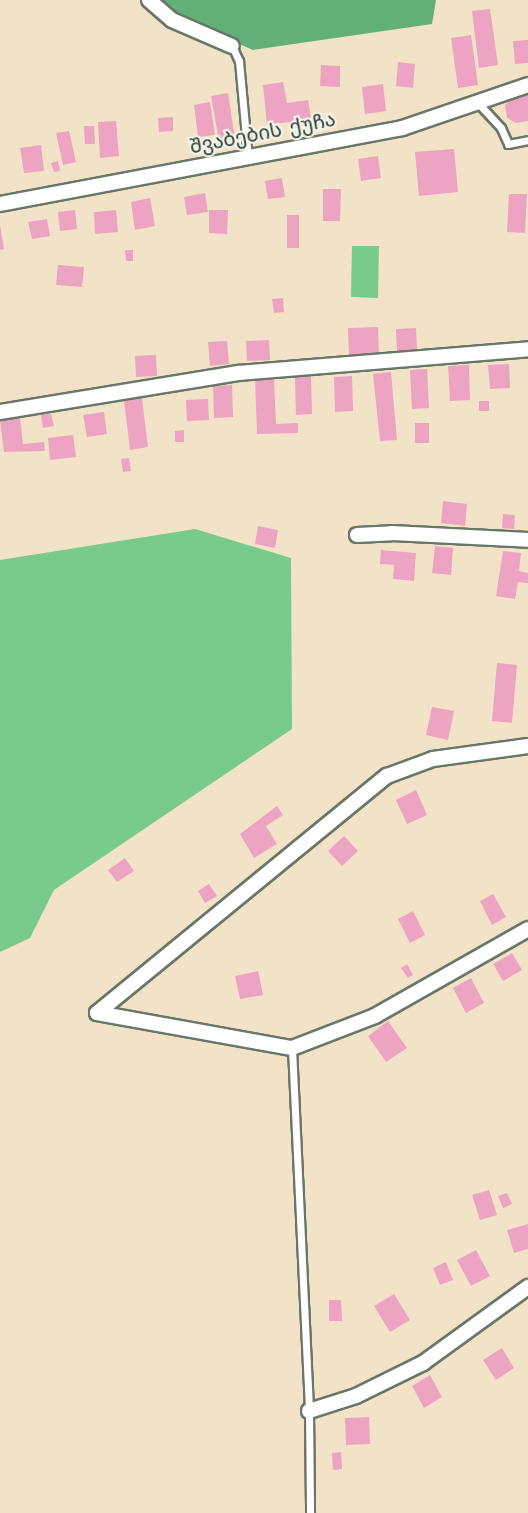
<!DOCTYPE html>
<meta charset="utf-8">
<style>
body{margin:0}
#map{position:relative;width:528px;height:1513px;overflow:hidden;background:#f2e3c8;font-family:Kalam,"Noto Sans Georgian",sans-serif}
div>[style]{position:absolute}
.green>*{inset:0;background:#79cb8d}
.forest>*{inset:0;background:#62af78}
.building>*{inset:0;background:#eca4c2}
.roads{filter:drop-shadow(2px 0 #697768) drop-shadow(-2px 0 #697768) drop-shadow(0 2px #697768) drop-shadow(0 -2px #697768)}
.service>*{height:7px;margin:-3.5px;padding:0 3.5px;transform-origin:3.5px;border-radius:3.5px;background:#fff}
.minor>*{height:14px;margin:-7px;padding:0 7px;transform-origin:7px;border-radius:7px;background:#fff}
span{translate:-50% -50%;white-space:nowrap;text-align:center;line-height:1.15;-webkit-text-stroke:4.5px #f7f3e8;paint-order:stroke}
.street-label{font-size:20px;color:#1f3d34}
</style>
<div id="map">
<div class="green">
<i style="clip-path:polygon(352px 246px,379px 246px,378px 298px,351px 297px)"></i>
<i style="clip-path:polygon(195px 529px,291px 558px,292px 729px,54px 890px,30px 938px,0 952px,0 560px)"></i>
</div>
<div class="forest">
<i style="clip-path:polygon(155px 0,436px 0,432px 24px,253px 50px,174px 16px)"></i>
</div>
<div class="building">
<i style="clip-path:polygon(490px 9px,498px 65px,479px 68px,472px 11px)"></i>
<i style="clip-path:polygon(471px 35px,478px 85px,458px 88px,451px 38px)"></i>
<i style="clip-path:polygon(528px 40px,528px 63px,515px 64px,513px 41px)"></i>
<i style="clip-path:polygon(398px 62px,415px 64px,413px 88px,396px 86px)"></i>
<i style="clip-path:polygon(321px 65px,340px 66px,340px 87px,320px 86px)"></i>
<i style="clip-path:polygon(283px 82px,287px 103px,308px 100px,312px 124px,290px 128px,289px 122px,267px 125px,263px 85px)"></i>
<i style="clip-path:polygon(383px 84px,386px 111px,365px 114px,362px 87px)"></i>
<i style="clip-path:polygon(228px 93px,235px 139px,219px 141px,211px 96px)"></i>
<i style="clip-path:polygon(528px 95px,528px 121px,516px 123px,507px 118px,505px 105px,512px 97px)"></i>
<i style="clip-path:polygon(210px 102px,215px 135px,198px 137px,194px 105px)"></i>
<i style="clip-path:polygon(173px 117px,173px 131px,159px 132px,158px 118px)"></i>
<i style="clip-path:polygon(116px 121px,119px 156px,100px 158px,98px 122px)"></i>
<i style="clip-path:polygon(84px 126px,94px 126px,95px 144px,85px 144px)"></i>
<i style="clip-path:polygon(69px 131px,76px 162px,63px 165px,56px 133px)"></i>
<i style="clip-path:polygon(41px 145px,44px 171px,24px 173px,20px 148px)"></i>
<i style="clip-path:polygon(454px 149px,458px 192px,419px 196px,415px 152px)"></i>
<i style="clip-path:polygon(378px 156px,381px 178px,361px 181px,358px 159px)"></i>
<i style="clip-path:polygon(58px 161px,60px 171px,54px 172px,51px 163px)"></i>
<i style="clip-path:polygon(282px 178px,285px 197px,268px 199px,265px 181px)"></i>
<i style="clip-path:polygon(323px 189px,341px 189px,340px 221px,323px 221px)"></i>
<i style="clip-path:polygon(205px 193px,208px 212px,187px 215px,184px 197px)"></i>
<i style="clip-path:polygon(509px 194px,527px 194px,525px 233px,507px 232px)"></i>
<i style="clip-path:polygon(150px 198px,155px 226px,135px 230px,131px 202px)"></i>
<i style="clip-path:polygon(75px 210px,77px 229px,60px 231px,58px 212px)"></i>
<i style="clip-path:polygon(116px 210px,118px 232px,95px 234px,94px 212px)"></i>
<i style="clip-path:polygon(209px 210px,228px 210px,227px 234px,209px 233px)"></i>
<i style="clip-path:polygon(287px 215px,299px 215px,299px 248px,287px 248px)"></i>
<i style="clip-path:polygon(47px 219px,50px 236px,32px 239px,28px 222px)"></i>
<i style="clip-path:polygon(0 225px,4px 249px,0 250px)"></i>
<i style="clip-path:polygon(125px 250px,133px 250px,133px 261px,126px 261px)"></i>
<i style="clip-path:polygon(58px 265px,84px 267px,82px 287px,56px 285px)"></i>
<i style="clip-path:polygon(283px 298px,284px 312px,274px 313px,272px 299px)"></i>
<i style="clip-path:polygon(378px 327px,379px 355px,349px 355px,348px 328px)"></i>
<i style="clip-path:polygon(416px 328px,417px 350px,397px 351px,396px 329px)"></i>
<i style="clip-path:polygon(269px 340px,270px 360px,247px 361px,246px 341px)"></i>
<i style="clip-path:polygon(227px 341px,229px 364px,210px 366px,208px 342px)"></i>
<i style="clip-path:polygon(156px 355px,157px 376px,136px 377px,135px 356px)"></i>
<i style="clip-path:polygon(509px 364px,510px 388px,490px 389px,488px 365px)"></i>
<i style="clip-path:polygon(469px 365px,470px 400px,450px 401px,448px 366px)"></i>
<i style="clip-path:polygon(427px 369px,429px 408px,412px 409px,410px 370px)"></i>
<i style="clip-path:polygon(391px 372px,397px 440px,380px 441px,373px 374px)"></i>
<i style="clip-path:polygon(352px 376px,353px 411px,335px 412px,334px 377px)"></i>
<i style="clip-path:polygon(295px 377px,311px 377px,312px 414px,296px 415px)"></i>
<i style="clip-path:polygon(255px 380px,274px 380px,276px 424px,298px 423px,298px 433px,257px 434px)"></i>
<i style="clip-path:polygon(232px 385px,233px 417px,214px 418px,213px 386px)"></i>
<i style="clip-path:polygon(142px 398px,148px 447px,130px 450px,124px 401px)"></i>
<i style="clip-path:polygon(208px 399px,209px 420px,187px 421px,186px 400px)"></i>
<i style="clip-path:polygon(479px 401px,489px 401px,489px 411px,479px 411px)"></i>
<i style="clip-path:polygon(104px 412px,107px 434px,87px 437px,83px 415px)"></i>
<i style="clip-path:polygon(51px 414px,54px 426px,43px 428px,41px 415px)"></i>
<i style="clip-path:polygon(20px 418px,23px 444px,44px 442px,45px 451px,4px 452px,0 420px)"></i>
<i style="clip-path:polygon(415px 423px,429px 423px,429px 443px,415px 443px)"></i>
<i style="clip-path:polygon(184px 430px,184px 442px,175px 442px,175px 431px)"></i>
<i style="clip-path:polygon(73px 435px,76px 457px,50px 460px,48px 438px)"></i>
<i style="clip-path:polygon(129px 458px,131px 471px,123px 472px,121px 459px)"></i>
<i style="clip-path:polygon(443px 501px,467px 504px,465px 526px,441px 523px)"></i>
<i style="clip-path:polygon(503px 514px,515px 515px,514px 529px,502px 528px)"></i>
<i style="clip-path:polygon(258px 526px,278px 530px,275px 548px,255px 544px)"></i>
<i style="clip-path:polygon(435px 546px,453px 548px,451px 575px,432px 573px)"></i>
<i style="clip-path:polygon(381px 550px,416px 553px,414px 581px,393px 579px,394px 565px,380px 564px)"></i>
<i style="clip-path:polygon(503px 551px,521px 553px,519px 571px,528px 573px,528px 583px,518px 582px,515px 599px,496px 596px)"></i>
<i style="clip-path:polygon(497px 663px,517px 665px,512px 723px,492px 721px)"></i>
<i style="clip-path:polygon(432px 707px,454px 711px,448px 740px,426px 735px)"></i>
<i style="clip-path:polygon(416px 790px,427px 815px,407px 824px,396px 800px)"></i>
<i style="clip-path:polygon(277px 806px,283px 815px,266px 826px,277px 844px,254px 858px,240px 834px)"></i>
<i style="clip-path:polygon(344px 836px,358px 851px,342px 866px,328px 851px)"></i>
<i style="clip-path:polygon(125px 858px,134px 871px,117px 882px,108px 870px)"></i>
<i style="clip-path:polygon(209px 884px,217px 896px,205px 903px,198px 891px)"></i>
<i style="clip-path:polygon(493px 894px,506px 917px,492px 925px,480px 901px)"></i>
<i style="clip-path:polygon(413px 911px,425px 935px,410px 943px,398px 919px)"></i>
<i style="clip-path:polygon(512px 953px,522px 970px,503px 981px,493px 964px)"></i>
<i style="clip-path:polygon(407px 964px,413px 975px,408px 978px,401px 968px)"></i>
<i style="clip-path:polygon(258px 971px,263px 995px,240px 999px,235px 976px)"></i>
<i style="clip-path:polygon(471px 978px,484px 1003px,466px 1013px,453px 988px)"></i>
<i style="clip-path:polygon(388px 1021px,407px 1048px,386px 1062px,368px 1036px)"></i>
<i style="clip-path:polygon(489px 1190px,497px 1215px,480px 1220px,472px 1195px)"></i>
<i style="clip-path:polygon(507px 1193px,512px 1204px,503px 1208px,498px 1196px)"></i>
<i style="clip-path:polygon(528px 1224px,528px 1249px,514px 1253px,507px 1230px)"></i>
<i style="clip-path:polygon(476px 1250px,490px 1276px,471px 1286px,457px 1260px)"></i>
<i style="clip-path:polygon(446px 1262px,453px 1280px,440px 1285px,433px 1268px)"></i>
<i style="clip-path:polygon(394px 1294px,410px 1320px,390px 1332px,374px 1306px)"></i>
<i style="clip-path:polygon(329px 1300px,341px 1300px,342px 1321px,329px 1321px)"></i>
<i style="clip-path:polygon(502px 1348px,514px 1368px,496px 1380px,483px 1360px)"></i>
<i style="clip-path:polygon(430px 1375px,442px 1397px,424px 1408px,412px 1386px)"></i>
<i style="clip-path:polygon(369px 1417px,370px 1444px,346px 1445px,345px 1418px)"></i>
<i style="clip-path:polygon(341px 1452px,342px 1469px,333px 1470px,332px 1453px)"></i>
</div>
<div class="roads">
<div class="service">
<i style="left:232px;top:46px;width:17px;rotate:65deg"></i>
<i style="left:239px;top:61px;width:97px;rotate:84.7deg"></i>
<i style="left:477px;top:102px;width:35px;rotate:47deg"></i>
<i style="left:501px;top:128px;width:17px;rotate:66deg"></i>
<i style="left:508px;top:144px;width:20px;rotate:-11deg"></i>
<i style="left:292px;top:1048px;width:363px;rotate:87.3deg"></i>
<i style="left:309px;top:1411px;width:102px;rotate:89.4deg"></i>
</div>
<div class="minor">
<i style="left:149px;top:0;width:30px;rotate:41deg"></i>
<i style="left:172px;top:20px;width:65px;rotate:23.4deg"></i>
<i style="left:0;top:204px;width:409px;rotate:-10.7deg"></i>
<i style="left:402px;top:128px;width:133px;rotate:-18.8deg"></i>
<i style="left:0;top:412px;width:242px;rotate:-9.3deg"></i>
<i style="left:239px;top:373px;width:290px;rotate:-4.7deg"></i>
<i style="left:357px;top:535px;width:35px;rotate:-3deg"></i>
<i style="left:392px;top:533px;width:136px;rotate:2.9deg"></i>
<i style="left:97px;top:1013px;width:375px;rotate:-39.3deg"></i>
<i style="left:387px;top:776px;width:49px;rotate:-20.3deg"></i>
<i style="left:433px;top:759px;width:96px;rotate:-7.8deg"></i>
<i style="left:97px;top:1013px;width:198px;rotate:10.2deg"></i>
<i style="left:292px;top:1048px;width:89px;rotate:-21.1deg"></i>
<i style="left:375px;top:1016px;width:176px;rotate:-29.6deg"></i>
<i style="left:309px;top:1411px;width:49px;rotate:-17.7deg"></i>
<i style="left:356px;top:1396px;width:75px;rotate:-26.2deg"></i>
<i style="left:423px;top:1363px;width:130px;rotate:-35.9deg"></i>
</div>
</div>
<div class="street-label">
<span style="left:263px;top:135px;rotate:-11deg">შვაბების ქუჩა</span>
</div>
</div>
